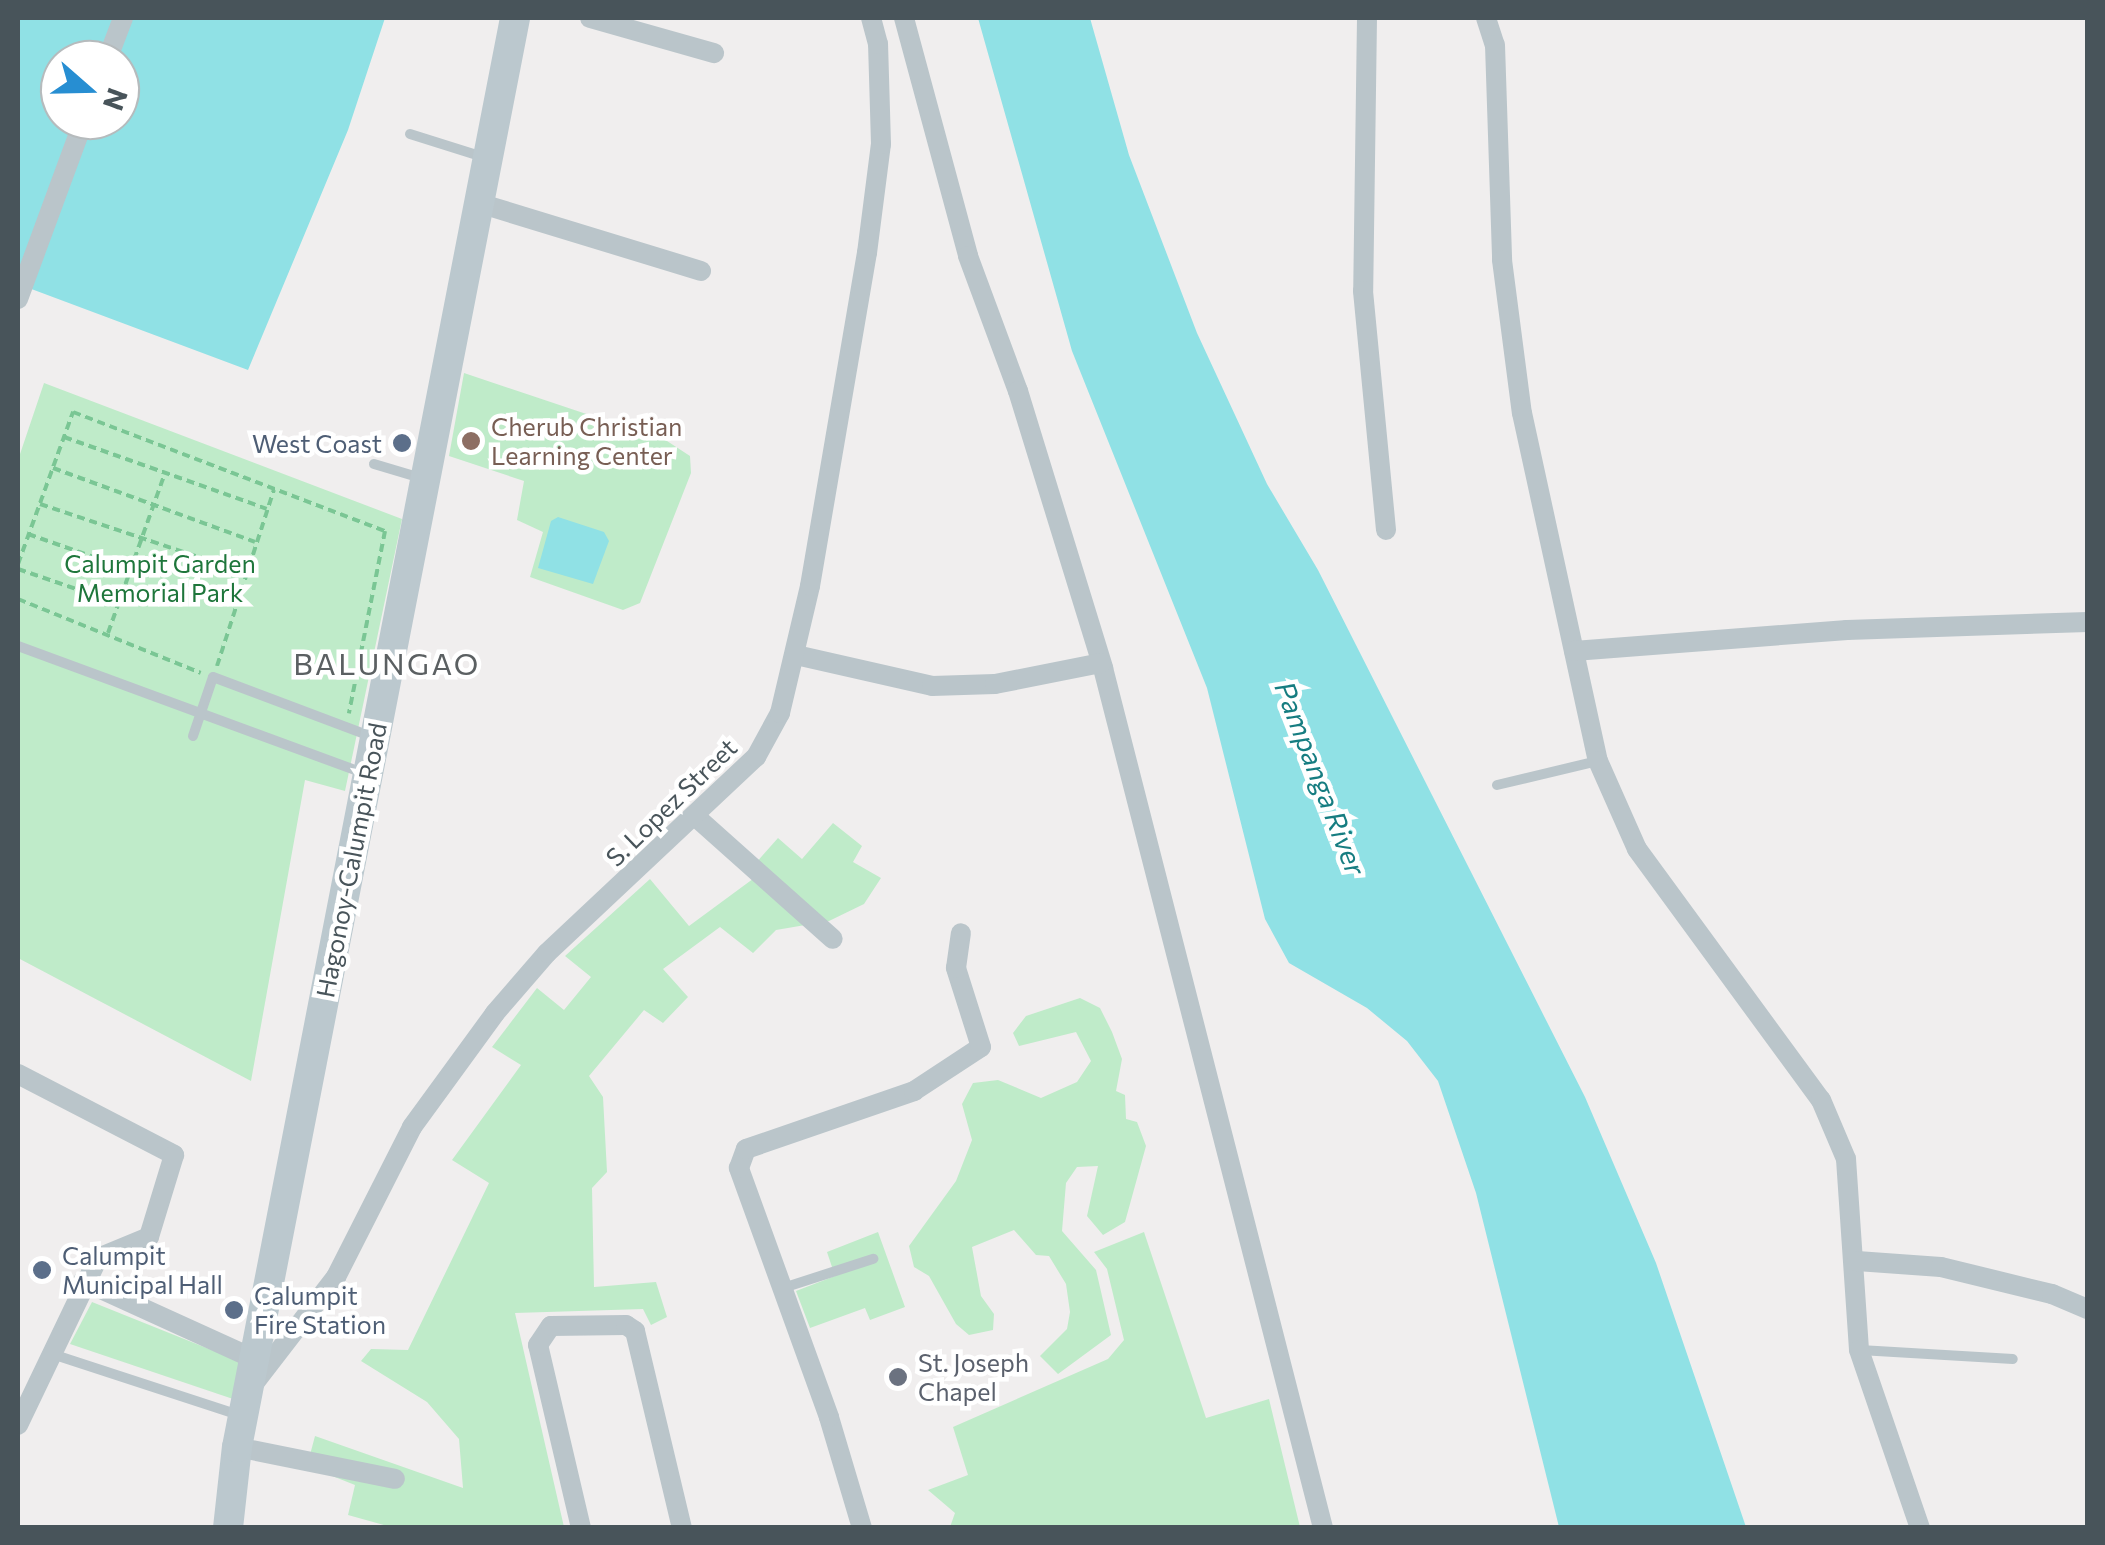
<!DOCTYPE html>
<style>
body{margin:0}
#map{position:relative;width:2105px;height:1545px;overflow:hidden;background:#f0eeee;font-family:Commissioner,sans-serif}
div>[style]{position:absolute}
.green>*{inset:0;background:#bfebc9}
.water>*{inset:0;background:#90e1e5}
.path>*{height:4px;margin-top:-2px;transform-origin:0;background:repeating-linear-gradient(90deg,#7ac694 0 8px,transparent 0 13px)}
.lane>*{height:10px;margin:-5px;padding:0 5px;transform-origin:5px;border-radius:5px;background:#bac5ca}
.street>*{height:20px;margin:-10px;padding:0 10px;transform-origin:10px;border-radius:10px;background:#bac5ca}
.secondary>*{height:30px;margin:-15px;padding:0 15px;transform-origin:15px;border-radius:15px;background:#bbc8ce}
.dots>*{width:28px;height:28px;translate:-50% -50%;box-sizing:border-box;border:5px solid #fff;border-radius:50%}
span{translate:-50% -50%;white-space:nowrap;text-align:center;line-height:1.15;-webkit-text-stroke:9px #fff;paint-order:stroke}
.education-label{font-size:25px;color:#785e54}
.left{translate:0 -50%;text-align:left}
.service-label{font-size:25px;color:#4e5e75}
.right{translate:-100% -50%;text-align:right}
.park-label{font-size:25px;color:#1e763b}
.street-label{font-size:25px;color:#48545a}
.worship-label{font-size:25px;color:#5b616d}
.water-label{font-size:28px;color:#167d81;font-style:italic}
.quarter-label{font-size:30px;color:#5b6062;letter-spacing:2.5px}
.frame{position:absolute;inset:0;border:20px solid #48545a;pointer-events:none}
.north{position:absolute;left:40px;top:40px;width:100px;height:100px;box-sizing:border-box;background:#fff;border:2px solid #b6bbbd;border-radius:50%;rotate:110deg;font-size:28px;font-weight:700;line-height:40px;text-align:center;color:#48545a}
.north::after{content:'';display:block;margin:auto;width:35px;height:45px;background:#278ed2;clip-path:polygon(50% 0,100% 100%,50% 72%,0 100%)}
</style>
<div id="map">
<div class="green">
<i style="clip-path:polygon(464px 373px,667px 441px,690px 456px,691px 473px,640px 603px,623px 610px,530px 577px,543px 532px,517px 520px,524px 481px,449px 456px)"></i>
<i style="clip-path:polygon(44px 383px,402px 519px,345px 791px,305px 780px,251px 1081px,18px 958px,18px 460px)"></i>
<i style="clip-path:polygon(833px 823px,862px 846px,853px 862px,881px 878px,864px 904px,829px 921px,776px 930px,753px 953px,720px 927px,663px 969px,688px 997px,663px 1023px,644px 1010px,589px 1076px,603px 1097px,607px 1172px,592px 1188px,594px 1287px,656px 1282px,667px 1317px,651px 1325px,643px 1309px,515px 1313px,564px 1527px,391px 1527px,348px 1515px,355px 1485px,307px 1466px,315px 1436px,463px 1488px,459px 1439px,427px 1402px,361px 1361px,371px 1349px,408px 1350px,489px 1183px,452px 1160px,521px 1065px,492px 1047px,537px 988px,564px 1010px,591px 977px,565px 956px,650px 879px,689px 926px,761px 873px,755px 864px,778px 838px,802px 859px)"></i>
<i style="clip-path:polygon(1080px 998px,1100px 1008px,1112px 1032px,1122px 1059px,1116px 1091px,1125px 1095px,1126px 1119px,1137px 1122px,1146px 1146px,1125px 1222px,1103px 1235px,1087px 1216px,1098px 1166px,1077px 1167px,1066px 1183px,1062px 1231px,1096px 1270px,1111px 1335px,1058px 1374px,1040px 1356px,1067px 1329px,1070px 1312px,1066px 1284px,1049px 1256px,1036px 1255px,1014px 1230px,972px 1247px,981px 1296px,994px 1314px,993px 1330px,969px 1335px,956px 1324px,929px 1276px,914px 1267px,909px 1246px,956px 1181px,972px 1140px,962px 1104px,973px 1083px,998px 1080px,1041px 1098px,1077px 1082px,1091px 1061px,1076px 1032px,1019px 1046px,1013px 1033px,1026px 1016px)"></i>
<i style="clip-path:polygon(878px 1232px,905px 1307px,870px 1320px,865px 1308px,810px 1328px,796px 1291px,835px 1276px,827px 1252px)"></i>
<i style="clip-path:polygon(1144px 1232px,1206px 1418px,1269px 1399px,1300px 1527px,950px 1527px,955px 1513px,928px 1490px,968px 1475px,953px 1427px,1108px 1359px,1124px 1340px,1107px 1269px,1094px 1252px)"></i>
<i style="clip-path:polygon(92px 1302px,244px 1363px,236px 1400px,70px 1344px)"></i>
</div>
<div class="water">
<i style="clip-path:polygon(evenodd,18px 18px,385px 18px,348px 130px,248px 370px,18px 284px,18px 18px,60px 60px,120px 60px,120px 120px,60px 120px,60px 60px)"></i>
<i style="clip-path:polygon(978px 18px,1090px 18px,1129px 155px,1197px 333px,1267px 484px,1318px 570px,1585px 1097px,1656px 1263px,1746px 1527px,1559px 1527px,1476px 1193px,1438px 1081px,1407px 1041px,1367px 1008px,1289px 963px,1265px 919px,1207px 688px,1072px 351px)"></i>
<i style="clip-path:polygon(558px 517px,604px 532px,609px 541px,593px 584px,538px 568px,551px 521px)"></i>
</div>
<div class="path">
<i style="left:64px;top:437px;width:215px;rotate:19.5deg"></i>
<i style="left:53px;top:468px;width:215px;rotate:20.1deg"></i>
<i style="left:40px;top:504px;width:214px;rotate:18.5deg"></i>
<i style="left:28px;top:534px;width:109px;rotate:19.3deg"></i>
<i style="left:18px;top:564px;width:162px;rotate:-70.1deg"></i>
<i style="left:73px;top:412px;width:334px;rotate:20.9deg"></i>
<i style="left:385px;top:531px;width:186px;rotate:101.2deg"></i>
<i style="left:18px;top:569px;width:105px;rotate:19deg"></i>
<i style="left:18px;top:599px;width:197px;rotate:22deg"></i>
<i style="left:108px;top:633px;width:170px;rotate:-70.4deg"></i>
<i style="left:217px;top:666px;width:185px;rotate:-72.1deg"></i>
</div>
<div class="lane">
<i style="left:410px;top:134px;width:80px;rotate:17.5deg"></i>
<i style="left:374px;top:464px;width:49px;rotate:16.6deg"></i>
<i style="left:18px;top:646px;width:371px;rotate:20.2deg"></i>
<i style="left:193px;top:736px;width:62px;rotate:-71.3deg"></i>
<i style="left:213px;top:677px;width:168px;rotate:20.6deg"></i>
<i style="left:1497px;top:785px;width:104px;rotate:-13.4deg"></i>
<i style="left:783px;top:1288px;width:95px;rotate:-17.9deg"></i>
<i style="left:1860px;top:1350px;width:153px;rotate:3.4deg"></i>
<i style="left:49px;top:1353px;width:203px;rotate:18.1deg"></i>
</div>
<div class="street">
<i style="left:590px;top:18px;width:129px;rotate:15.8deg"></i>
<i style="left:904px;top:18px;width:246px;rotate:74.9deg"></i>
<i style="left:968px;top:256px;width:144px;rotate:69.7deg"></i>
<i style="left:1018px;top:391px;width:290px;rotate:72.9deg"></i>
<i style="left:1103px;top:668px;width:888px;rotate:75.65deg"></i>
<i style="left:1367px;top:18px;width:273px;rotate:90.8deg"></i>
<i style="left:1363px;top:291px;width:240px;rotate:84.5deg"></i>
<i style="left:1486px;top:18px;width:28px;rotate:72deg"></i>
<i style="left:1495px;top:45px;width:215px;rotate:88.1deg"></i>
<i style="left:1502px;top:260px;width:154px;rotate:82.6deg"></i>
<i style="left:1522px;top:413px;width:356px;rotate:77.7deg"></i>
<i style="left:1598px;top:761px;width:96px;rotate:66.1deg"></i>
<i style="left:1637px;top:849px;width:311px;rotate:53.8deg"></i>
<i style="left:1821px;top:1100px;width:64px;rotate:67deg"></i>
<i style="left:1846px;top:1159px;width:191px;rotate:86.1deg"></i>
<i style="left:1859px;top:1350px;width:188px;rotate:71.1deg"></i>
<i style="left:107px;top:60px;width:45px;rotate:-69.1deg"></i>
<i style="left:482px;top:204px;width:229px;rotate:17deg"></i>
<i style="left:18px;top:299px;width:191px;rotate:-69.8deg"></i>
<i style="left:1574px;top:651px;width:274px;rotate:-4.4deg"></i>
<i style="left:1847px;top:630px;width:241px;rotate:-1.9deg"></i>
<i style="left:796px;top:655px;width:139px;rotate:12.8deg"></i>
<i style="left:932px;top:686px;width:63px;rotate:-1.8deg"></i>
<i style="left:995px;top:684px;width:108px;rotate:-11.2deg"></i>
<i style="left:696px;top:817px;width:183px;rotate:41.7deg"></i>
<i style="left:18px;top:1074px;width:176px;rotate:27.4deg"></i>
<i style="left:174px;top:1155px;width:86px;rotate:107deg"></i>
<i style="left:149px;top:1237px;width:55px;rotate:157.6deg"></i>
<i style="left:98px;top:1258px;width:185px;rotate:115.6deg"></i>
<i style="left:1857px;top:1261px;width:84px;rotate:4.1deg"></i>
<i style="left:1941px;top:1267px;width:114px;rotate:13.7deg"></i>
<i style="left:2052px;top:1294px;width:39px;rotate:23deg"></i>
<i style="left:83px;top:1281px;width:188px;rotate:24.5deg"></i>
<i style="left:249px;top:1390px;width:143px;rotate:-52.4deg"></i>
<i style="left:336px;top:1277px;width:168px;rotate:-63.1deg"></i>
<i style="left:412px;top:1127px;width:141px;rotate:-53.9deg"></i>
<i style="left:495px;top:1013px;width:79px;rotate:-49.1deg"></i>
<i style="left:547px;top:953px;width:287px;rotate:-43.2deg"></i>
<i style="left:756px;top:757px;width:50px;rotate:-61.4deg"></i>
<i style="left:780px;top:713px;width:130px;rotate:-76.7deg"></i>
<i style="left:810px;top:586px;width:338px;rotate:-80.3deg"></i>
<i style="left:867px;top:253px;width:110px;rotate:-82.7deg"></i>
<i style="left:881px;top:144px;width:100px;rotate:-91.7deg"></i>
<i style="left:878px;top:44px;width:27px;rotate:-105deg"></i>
<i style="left:237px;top:1447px;width:161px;rotate:11.4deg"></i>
<i style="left:581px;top:1528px;width:188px;rotate:-103.2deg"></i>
<i style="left:538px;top:1345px;width:23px;rotate:-56deg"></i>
<i style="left:551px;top:1326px;width:75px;rotate:-0.8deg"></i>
<i style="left:626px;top:1325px;width:11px;rotate:34deg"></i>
<i style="left:635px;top:1331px;width:203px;rotate:76.6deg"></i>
<i style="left:862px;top:1528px;width:116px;rotate:-106.6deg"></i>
<i style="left:829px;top:1417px;width:265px;rotate:-109.9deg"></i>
<i style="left:739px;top:1168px;width:20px;rotate:-70deg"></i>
<i style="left:746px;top:1149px;width:178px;rotate:-19deg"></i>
<i style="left:914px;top:1091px;width:80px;rotate:-33.3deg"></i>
<i style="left:981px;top:1047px;width:83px;rotate:-107.6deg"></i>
<i style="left:956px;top:968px;width:35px;rotate:-82deg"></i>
</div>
<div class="secondary">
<i style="left:228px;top:1528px;width:81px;rotate:-83.7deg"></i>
<i style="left:237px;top:1447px;width:1456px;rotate:-78.99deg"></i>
</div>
<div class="dots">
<i style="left:471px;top:441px;background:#8d6e63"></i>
<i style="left:402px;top:443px;background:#5c6f8a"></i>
<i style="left:42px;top:1270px;background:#5c6f8a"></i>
<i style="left:234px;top:1310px;background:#5c6f8a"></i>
<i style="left:898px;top:1377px;background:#6b7280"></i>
</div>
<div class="education-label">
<span class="left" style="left:491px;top:441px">Cherub Christian<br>Learning Center</span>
</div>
<div class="service-label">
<span class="right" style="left:382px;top:443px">West Coast</span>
<span class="left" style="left:62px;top:1270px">Calumpit<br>Municipal Hall</span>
<span class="left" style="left:254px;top:1310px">Calumpit<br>Fire Station</span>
</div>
<div class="park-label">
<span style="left:160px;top:578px">Calumpit Garden<br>Memorial Park</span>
</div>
<div class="street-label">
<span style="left:671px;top:802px;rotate:-44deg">S. Lopez Street</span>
<span style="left:351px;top:860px;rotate:-79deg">Hagonoy-Calumpit Road</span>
</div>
<div class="worship-label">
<span class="left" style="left:918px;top:1377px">St. Joseph<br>Chapel</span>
</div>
<div class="water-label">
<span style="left:1321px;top:778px;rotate:69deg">Pampanga River</span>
</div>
<div class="quarter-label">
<span style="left:387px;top:663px">BALUNGAO</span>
</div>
<div class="frame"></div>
<div class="north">N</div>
</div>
